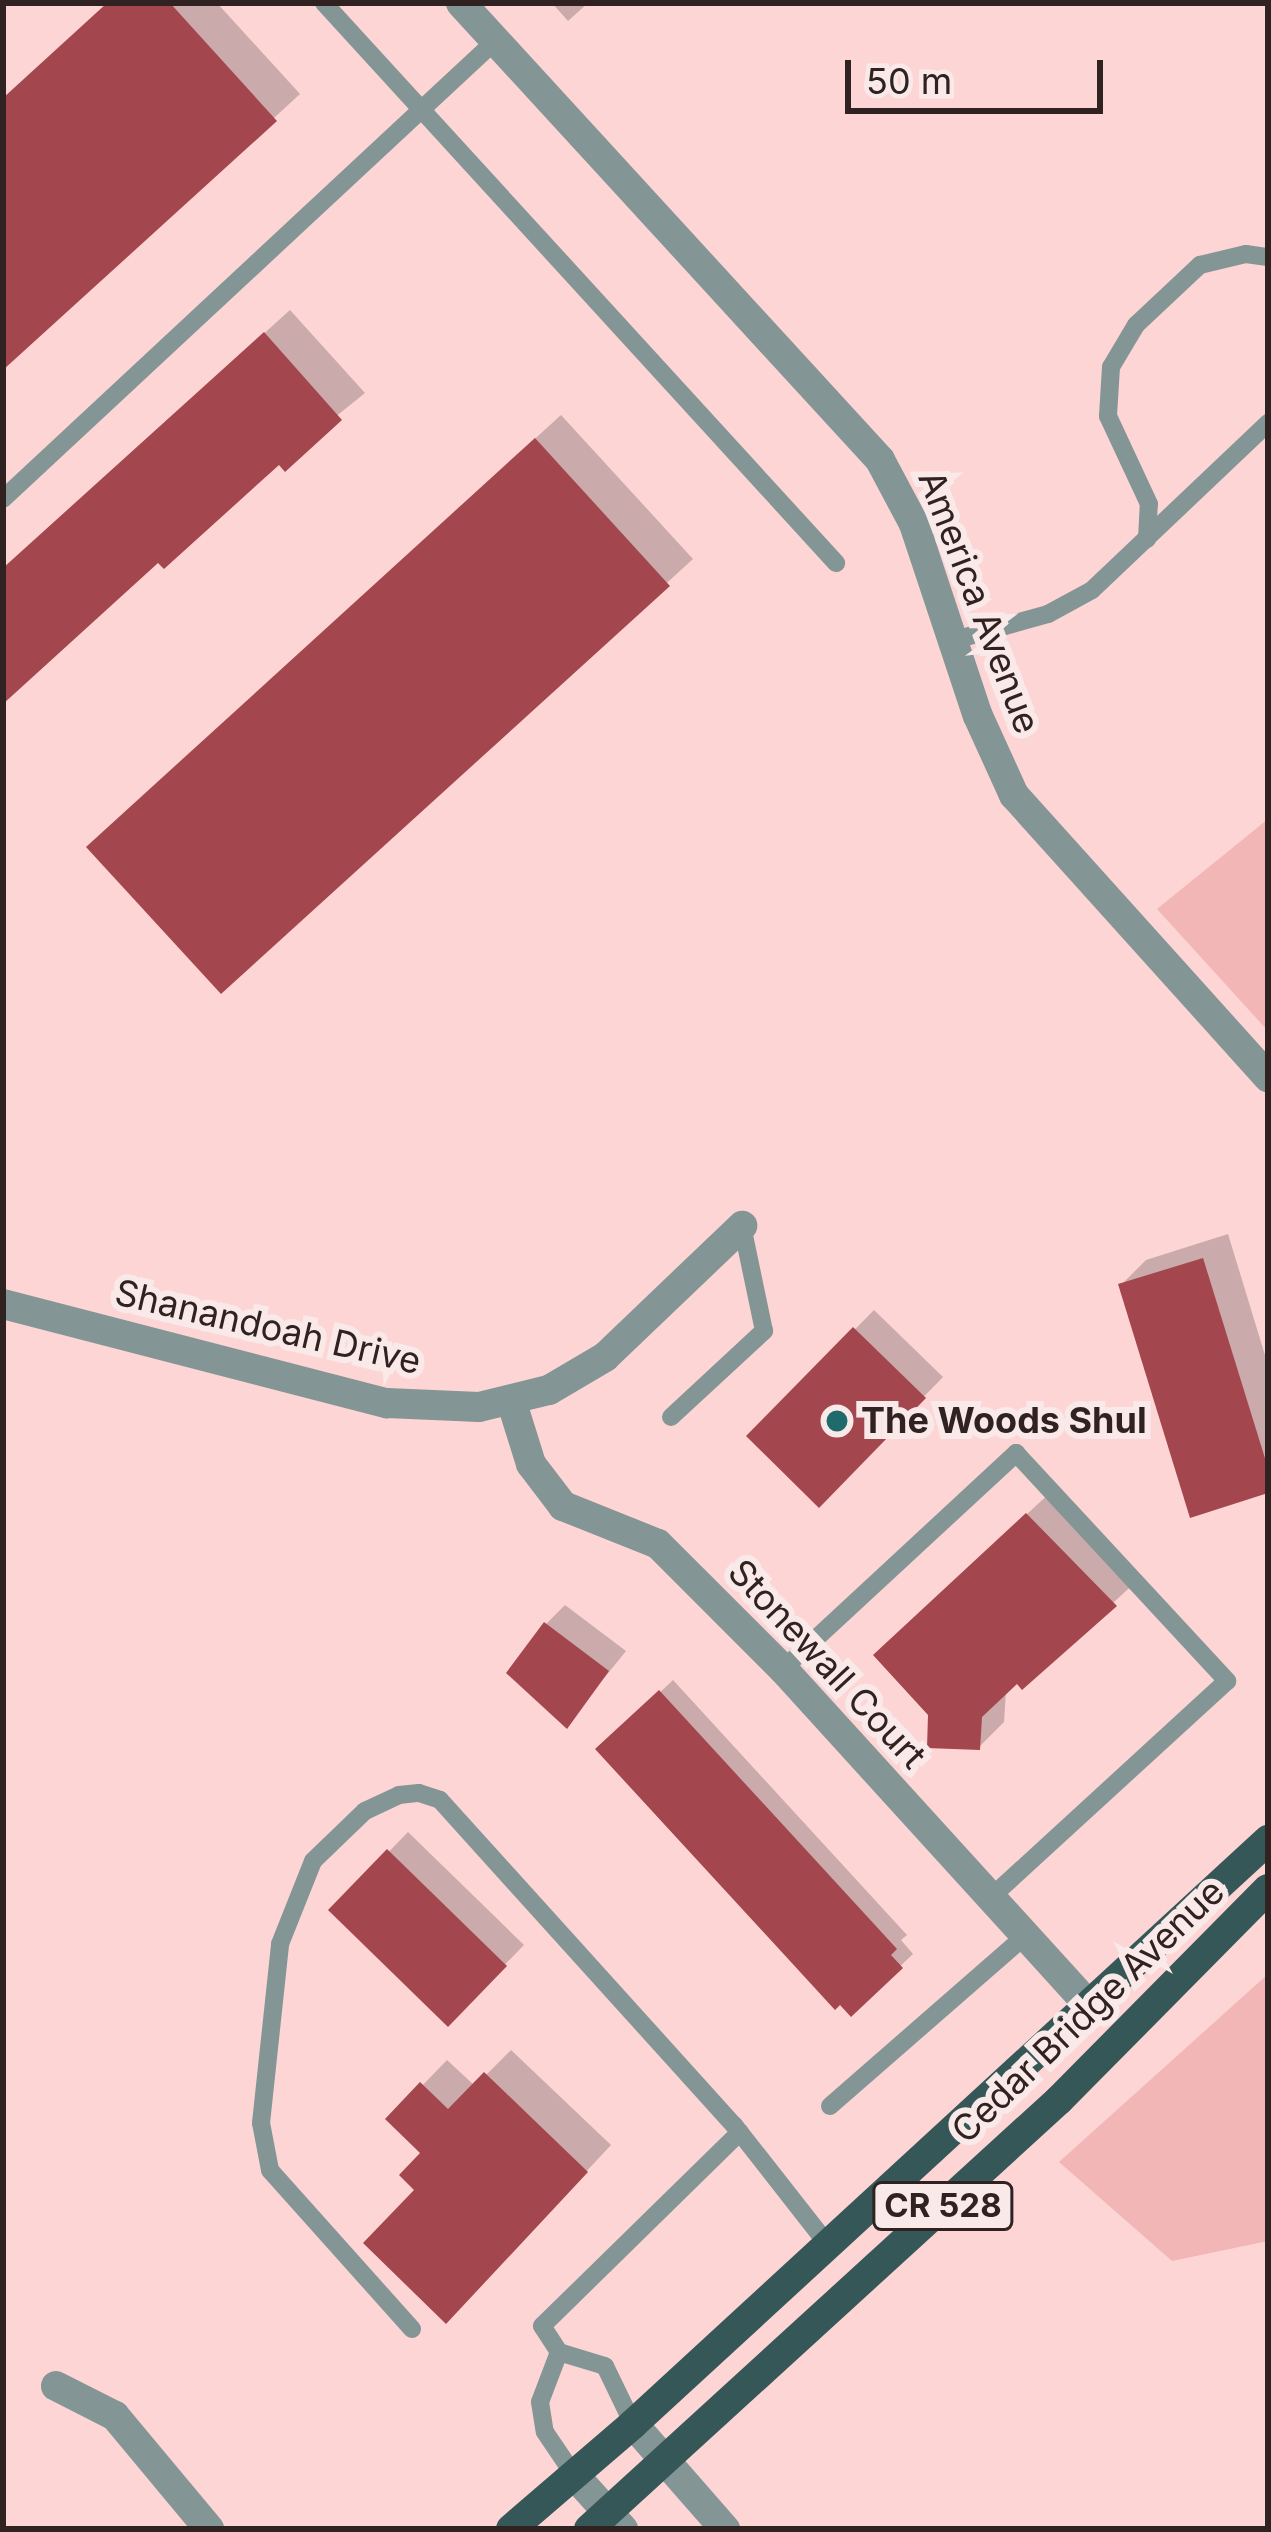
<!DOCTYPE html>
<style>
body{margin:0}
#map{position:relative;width:1271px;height:2532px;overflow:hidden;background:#fdd5d5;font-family:Inter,sans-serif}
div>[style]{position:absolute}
.green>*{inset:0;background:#f3b6b7}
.shadow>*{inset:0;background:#0003}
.building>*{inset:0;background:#a3464d}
.service>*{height:18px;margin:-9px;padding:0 9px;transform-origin:9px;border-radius:9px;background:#839595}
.minor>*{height:30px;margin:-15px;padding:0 15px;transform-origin:15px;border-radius:15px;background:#839595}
.primary>*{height:30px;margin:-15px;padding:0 15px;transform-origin:15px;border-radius:15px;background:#365757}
.dots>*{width:33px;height:33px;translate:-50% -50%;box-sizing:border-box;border:6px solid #f9e9e9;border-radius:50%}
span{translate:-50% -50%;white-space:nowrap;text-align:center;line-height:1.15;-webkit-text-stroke:12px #f9e9e9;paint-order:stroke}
.shield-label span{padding:3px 9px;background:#f9e9e9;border:3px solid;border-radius:9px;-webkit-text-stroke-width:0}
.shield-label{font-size:33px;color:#312222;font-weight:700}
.street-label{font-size:36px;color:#312222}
.poi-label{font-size:36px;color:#312222;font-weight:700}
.left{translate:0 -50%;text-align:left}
.frame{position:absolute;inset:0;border:6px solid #312222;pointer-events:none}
.scale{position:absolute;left:845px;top:60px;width:258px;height:54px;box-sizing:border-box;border:6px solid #312222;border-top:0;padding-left:15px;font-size:36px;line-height:42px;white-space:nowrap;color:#312222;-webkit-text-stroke:9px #f9e9e9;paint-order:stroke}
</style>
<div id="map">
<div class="green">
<i style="clip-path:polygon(1268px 819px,1268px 1031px,1157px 909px)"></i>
<i style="clip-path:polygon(1268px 1974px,1268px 2241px,1172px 2261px,1059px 2162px)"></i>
</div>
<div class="shadow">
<i style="clip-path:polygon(109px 3px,217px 3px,300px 94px,3px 366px,3px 100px)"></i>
<i style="clip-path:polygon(552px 3px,588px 3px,568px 21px)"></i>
<i style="clip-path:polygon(290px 310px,365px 393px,159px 559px,3px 700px,3px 569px)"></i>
<i style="clip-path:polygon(561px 415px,693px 559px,221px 990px,115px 822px)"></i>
<i style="clip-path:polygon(1228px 1234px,1268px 1365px,1268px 1490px,1121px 1285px,1146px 1260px)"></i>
<i style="clip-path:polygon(874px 1310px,943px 1377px,819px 1504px,750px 1436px)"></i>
<i style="clip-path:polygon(1053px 1490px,1139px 1579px,1023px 1686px,1017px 1680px,1006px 1691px,1004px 1722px,979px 1747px,931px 1714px,902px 1630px)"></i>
<i style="clip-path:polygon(565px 1605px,626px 1651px,567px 1724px,546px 1624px)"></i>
<i style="clip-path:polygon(673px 1680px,907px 1935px,901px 1940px,913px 1954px,852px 2012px,599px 1750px)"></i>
<i style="clip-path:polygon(408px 1832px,524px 1945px,448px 2023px,332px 1910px)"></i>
<i style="clip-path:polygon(511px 2050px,611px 2145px,471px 2295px,418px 2190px,425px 2153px,390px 2119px,447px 2060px,475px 2086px)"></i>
</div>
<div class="building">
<i style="clip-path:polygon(107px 3px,170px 3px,277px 121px,3px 370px,3px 98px)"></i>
<i style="clip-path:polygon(264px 332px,342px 420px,285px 472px,279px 465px,164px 569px,158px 563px,3px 704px,3px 568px)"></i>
<i style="clip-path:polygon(535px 438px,670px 586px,221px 994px,86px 847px)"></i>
<i style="clip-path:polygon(1203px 1258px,1268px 1468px,1268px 1493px,1190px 1518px,1118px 1284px)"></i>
<i style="clip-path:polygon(853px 1327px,926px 1398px,819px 1508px,746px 1436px)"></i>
<i style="clip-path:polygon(1026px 1513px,1117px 1606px,1022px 1690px,1017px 1684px,982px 1717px,980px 1750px,927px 1748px,928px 1715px,873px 1655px)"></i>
<i style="clip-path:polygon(544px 1622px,609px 1671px,567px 1729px,506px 1673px)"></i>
<i style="clip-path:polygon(659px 1690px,897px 1949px,891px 1955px,903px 1968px,851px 2017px,840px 2005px,835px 2010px,595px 1749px)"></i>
<i style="clip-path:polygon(387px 1849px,507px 1966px,448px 2027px,328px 1910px)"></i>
<i style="clip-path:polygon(484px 2072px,588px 2172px,446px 2324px,363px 2243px,414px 2190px,399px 2175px,420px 2153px,385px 2119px,420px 2082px,448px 2109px)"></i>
</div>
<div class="service">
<i style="left:324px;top:3px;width:759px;rotate:47.56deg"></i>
<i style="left:3px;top:499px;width:671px;rotate:-42.95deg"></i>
<i style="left:1147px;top:539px;width:35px;rotate:-87deg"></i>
<i style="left:1149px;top:504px;width:97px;rotate:-115deg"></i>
<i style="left:1108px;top:416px;width:49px;rotate:-86.5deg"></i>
<i style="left:1111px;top:367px;width:49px;rotate:-59.2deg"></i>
<i style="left:1136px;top:325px;width:88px;rotate:-43.2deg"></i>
<i style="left:1200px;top:265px;width:47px;rotate:-13.4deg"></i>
<i style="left:1246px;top:254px;width:22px;rotate:8deg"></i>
<i style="left:955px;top:640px;width:97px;rotate:-15.6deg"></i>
<i style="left:1048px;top:614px;width:50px;rotate:-28.6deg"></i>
<i style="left:1092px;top:590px;width:243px;rotate:-43.5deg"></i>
<i style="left:671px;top:1417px;width:127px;rotate:-42.8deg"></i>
<i style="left:764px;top:1331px;width:107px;rotate:-101.8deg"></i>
<i style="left:783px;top:1669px;width:318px;rotate:-42.8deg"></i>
<i style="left:1016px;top:1453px;width:311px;rotate:47.2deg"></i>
<i style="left:1227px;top:1681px;width:320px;rotate:137.5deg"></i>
<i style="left:830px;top:2106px;width:260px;rotate:-41.1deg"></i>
<i style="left:412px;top:2329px;width:213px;rotate:-131.8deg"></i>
<i style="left:270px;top:2170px;width:48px;rotate:-100.8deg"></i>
<i style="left:261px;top:2123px;width:180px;rotate:-83.9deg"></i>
<i style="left:280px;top:1944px;width:89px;rotate:-68.3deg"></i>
<i style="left:313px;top:1861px;width:72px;rotate:-43.9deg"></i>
<i style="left:365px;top:1811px;width:38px;rotate:-25deg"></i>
<i style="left:399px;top:1795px;width:20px;rotate:-6deg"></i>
<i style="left:419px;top:1793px;width:22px;rotate:18deg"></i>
<i style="left:440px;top:1800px;width:438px;rotate:47.9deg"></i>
<i style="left:734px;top:2125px;width:152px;rotate:51.9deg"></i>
<i style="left:559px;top:2352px;width:53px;rotate:110.8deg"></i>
<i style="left:540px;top:2402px;width:30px;rotate:81deg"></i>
<i style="left:545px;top:2432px;width:52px;rotate:56deg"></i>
<i style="left:633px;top:2424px;width:64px;rotate:-115.8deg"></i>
<i style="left:605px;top:2366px;width:48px;rotate:-163.1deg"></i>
<i style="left:559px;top:2352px;width:31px;rotate:-123deg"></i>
<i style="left:542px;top:2326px;width:277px;rotate:-44.4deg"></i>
</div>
<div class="minor">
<i style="left:461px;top:3px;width:620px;rotate:47.48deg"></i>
<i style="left:880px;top:460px;width:72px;rotate:62deg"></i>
<i style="left:914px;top:524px;width:202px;rotate:71.6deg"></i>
<i style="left:978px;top:716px;width:87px;rotate:65.5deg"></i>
<i style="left:1014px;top:795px;width:380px;rotate:48deg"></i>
<i style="left:3px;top:1304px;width:397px;rotate:14.5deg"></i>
<i style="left:387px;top:1403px;width:92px;rotate:2.5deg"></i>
<i style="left:479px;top:1407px;width:72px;rotate:-13.7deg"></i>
<i style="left:549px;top:1390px;width:65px;rotate:-30.5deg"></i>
<i style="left:605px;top:1357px;width:190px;rotate:-43.7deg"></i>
<i style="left:511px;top:1400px;width:67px;rotate:72.6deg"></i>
<i style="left:531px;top:1464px;width:53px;rotate:52.7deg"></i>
<i style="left:563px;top:1506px;width:102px;rotate:21.8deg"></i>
<i style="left:658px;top:1544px;width:177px;rotate:45deg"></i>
<i style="left:783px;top:1669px;width:452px;rotate:47.7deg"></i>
<i style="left:56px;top:2386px;width:66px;rotate:27deg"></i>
<i style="left:115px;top:2416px;width:147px;rotate:50.2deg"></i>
<i style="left:633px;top:2424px;width:140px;rotate:48.8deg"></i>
<i style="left:574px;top:2475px;width:73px;rotate:47.8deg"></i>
</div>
<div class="primary">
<i style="left:511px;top:2529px;width:161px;rotate:-40.7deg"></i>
<i style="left:633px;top:2424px;width:863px;rotate:-42.6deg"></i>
<i style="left:589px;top:2529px;width:636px;rotate:-42.39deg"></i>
<i style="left:1059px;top:2100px;width:297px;rotate:-45.3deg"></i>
</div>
<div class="dots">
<i style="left:837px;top:1421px;background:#1f6b6c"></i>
</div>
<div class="shield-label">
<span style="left:943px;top:2206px">CR 528</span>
</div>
<div class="street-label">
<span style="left:979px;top:602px;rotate:69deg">America Avenue</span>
<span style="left:268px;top:1327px;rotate:13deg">Shanandoah Drive</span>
<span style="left:827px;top:1664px;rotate:47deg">Stonewall Court</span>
<span style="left:1088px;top:2011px;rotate:-44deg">Cedar Bridge Avenue</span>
</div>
<div class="poi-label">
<span class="left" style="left:861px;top:1421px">The Woods Shul</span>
</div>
<div class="frame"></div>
<div class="scale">50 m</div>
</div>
